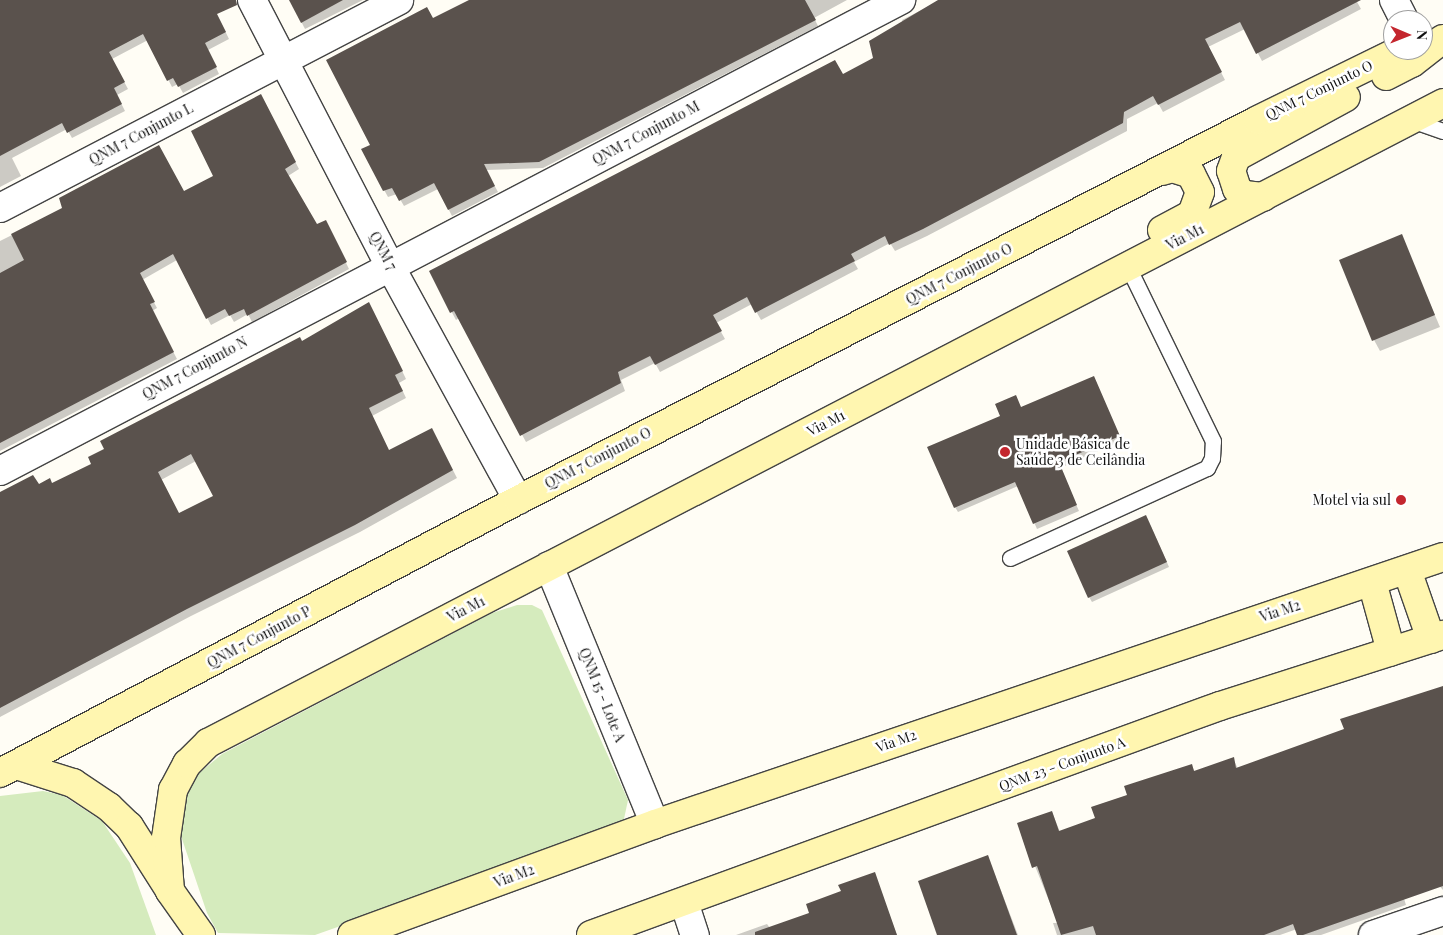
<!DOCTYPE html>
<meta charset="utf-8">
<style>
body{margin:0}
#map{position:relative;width:1443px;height:935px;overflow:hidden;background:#fffdf5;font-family:"Playfair Display",serif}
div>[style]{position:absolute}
.green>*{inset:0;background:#d5ebbd}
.shadow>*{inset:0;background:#0003}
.building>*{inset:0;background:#5a524d}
.roads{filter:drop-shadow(1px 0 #444) drop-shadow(-1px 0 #444) drop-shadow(0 1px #444) drop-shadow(0 -1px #444)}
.service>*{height:15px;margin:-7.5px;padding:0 7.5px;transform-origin:7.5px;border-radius:7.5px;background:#fff}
.minor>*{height:28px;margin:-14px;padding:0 14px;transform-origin:14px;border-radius:14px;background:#fff}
.secondary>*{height:28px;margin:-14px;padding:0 14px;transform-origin:14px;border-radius:14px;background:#fff6b0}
.dots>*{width:14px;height:14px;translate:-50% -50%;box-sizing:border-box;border:2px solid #fff;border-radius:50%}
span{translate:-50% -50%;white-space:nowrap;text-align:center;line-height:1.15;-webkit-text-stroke:5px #fff;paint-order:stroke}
.street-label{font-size:14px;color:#111}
.poi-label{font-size:14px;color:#111}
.left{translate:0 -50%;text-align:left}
.right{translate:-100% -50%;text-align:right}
.north{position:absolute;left:1383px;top:10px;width:50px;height:50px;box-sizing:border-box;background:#fff;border:1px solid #a0a0a0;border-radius:50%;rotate:91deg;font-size:14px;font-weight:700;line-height:20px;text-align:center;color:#111}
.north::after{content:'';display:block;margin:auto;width:18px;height:22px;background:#c4262e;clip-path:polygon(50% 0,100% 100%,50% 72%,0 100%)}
</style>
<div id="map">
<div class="green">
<i style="clip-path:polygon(517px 605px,532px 605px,542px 610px,628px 800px,624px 819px,612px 830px,315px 935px,218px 933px,207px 913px,181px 836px,184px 798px,197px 775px,222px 754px,492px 613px)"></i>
<i style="clip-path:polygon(43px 791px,62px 795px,102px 821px,130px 863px,156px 935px,0 935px,0 796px)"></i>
</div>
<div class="shadow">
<i style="clip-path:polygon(0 0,210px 0,229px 39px,208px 50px,219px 74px,183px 93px,178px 84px,172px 87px,148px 40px,112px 59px,128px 89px,117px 95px,125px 111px,72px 138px,67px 129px,12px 158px,21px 176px,0 187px)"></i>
<i style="clip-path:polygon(290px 0,363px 0,305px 29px)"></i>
<i style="clip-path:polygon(470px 0,847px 0,814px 18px,818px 26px,543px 168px,486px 170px,498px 192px,452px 216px,438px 189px,404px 206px,397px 194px,388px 197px,362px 150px,372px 145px,433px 19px)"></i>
<i style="clip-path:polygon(951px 0,1356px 0,1361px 9px,1262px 61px,1245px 29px,1208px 47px,1225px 80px,1163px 112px,1158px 103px,1127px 119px,1127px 131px,927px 236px,895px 251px,890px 243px,854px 262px,858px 269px,761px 320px,752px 304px,716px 323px,725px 339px,660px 372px,655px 363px,621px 380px,625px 391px,526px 442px,459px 318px,456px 320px,430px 272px,843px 76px,874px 58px,903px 24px,902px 20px,933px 4px)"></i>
<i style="clip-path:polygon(264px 102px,299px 169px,288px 176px,316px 226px,329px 228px,349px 269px,252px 322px,248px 314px,234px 322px,230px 315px,211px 325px,177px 260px,142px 280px,157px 308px,152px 311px,177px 359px,0 451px,0 241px,64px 209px,183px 193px,215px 176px)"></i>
<i style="clip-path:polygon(1401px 236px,1440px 327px,1380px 351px,1374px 340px)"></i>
<i style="clip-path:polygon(evenodd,373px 311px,406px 379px,399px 383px,406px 398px,372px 416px,389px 452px,436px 437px,457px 478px,360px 532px,191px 616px,0 717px,0 493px,52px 484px,93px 465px,302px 343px,373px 311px,196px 461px,215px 496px,179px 515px,161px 480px,196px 461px)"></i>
<i style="clip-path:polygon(1096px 382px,1121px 441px,1060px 468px,1079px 511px,1037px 529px,1018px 486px,958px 512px,955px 507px,1021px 408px)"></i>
<i style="clip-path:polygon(1149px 522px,1169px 567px,1092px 602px,1089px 597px)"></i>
<i style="clip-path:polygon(1443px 687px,1443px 890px,1380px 821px,1406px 905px,1321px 935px,1298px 935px,1297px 929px,1280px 935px,1057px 935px,1053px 923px,1058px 923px,1018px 824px,1052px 812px,1060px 832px,1097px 819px,1129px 796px,1191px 765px,1195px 772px,1233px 758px,1238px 769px,1345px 730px)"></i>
<i style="clip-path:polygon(990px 862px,1018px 935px,938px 935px)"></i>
<i style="clip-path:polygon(874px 874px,897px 935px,736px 935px,767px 924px,770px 928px,811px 914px)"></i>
</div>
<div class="building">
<i style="clip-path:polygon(0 0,236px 0,237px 5px,217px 14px,226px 32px,205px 43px,217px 67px,178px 87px,173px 78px,167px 81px,143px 34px,109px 52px,125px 82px,114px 88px,122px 104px,67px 133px,62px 123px,0 156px)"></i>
<i style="clip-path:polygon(289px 0,343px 0,301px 23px)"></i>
<i style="clip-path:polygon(469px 0,805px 0,816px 20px,539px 162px,484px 164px,495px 186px,448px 210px,434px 183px,399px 201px,392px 188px,383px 191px,361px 149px,370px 145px,326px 60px,427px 7px,433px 18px)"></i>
<i style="clip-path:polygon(938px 0,1361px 0,1256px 54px,1240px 22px,1205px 39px,1222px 72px,1158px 105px,1153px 96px,1124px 112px,1123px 123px,923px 229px,889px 245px,885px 236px,851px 254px,855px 261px,755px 313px,747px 297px,713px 315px,722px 331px,655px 365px,650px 356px,618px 372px,621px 383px,520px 436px,454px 311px,450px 313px,429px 271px,835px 60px,843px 74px,873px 58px,869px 41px)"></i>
<i style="clip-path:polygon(261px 94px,296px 162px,285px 169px,317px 224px,326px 220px,347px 262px,247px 316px,244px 309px,229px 316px,225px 309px,206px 319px,173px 254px,140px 273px,155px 302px,150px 304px,174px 352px,0 443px,0 273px,24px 260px,11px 234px,62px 208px,59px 198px,159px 145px,184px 191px,213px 176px,191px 131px)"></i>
<i style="clip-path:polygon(1402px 234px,1435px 315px,1372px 341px,1339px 260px)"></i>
<i style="clip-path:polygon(evenodd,369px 302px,403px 371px,395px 375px,403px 391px,369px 408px,389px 450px,432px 428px,453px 470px,355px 525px,187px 609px,0 708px,0 492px,33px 475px,39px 484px,50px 478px,52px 483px,91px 464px,88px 457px,104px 449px,100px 441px,300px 337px,302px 341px,369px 302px,191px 454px,213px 496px,179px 513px,158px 472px,191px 454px)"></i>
<i style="clip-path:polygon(1094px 376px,1120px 436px,1059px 462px,1077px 505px,1033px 524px,1015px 482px,954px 508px,927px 447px,1000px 416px,995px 404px,1016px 395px,1021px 407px)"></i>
<i style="clip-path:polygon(1146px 515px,1167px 562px,1088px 598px,1067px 551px)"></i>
<i style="clip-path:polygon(1443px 686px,1443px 886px,1303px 935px,1297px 935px,1293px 924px,1264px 935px,1096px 935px,1093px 926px,1061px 935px,1037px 866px,1032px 868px,1017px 823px,1052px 811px,1059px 831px,1095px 818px,1091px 807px,1127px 795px,1124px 786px,1192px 764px,1194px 771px,1234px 757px,1236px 768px,1344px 729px,1340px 719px)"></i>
<i style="clip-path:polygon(988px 855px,1017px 935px,937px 935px,918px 881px)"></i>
<i style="clip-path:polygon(875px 872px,897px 935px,755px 935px,755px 932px,809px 913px,806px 904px,841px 891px,838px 885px)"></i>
</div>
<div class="roads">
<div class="service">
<i style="left:1411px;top:120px;width:34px;rotate:19deg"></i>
<i style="left:1010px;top:558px;width:217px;rotate:-24.6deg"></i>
<i style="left:1207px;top:468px;width:11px;rotate:-63deg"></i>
<i style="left:1212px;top:458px;width:17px;rotate:-87deg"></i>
<i style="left:1213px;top:441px;width:194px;rotate:-116deg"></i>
</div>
<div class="minor">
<i style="left:252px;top:0;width:300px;rotate:62.6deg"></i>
<i style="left:390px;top:266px;width:267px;rotate:61.3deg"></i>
<i style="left:1394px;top:0;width:22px;rotate:63deg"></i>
<i style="left:0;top:208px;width:450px;rotate:-27.5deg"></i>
<i style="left:0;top:471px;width:1017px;rotate:-27.6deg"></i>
<i style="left:549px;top:566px;width:279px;rotate:67.7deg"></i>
<i style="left:684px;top:902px;width:35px;rotate:72deg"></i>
<i style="left:1373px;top:935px;width:74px;rotate:-18.9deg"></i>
</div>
<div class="secondary">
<i style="left:1386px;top:76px;width:29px;rotate:-27deg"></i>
<i style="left:1412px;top:63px;width:39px;rotate:-38deg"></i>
<i style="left:1263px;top:197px;width:19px;rotate:-174deg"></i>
<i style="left:1244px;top:195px;width:9px;rotate:-139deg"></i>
<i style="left:1237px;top:189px;width:19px;rotate:-108deg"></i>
<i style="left:1231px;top:171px;width:15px;rotate:-70deg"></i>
<i style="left:1236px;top:157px;width:125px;rotate:-28.6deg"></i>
<i style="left:1162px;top:230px;width:34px;rotate:-28deg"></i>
<i style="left:1192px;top:214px;width:23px;rotate:-70deg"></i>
<i style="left:1200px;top:192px;width:20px;rotate:-117deg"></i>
<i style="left:1191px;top:174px;width:20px;rotate:-162deg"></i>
<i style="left:1172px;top:168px;width:10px;rotate:163deg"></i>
<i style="left:1407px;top:570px;width:73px;rotate:70.8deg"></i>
<i style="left:1372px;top:582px;width:72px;rotate:74.6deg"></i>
<i style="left:16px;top:765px;width:60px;rotate:17.5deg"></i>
<i style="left:73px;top:783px;width:43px;rotate:33.7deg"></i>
<i style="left:109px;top:807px;width:28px;rotate:44deg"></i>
<i style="left:129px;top:826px;width:75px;rotate:57.6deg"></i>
<i style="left:0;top:773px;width:586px;rotate:-27.79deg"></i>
<i style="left:518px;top:500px;width:832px;rotate:-27.18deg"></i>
<i style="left:1258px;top:120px;width:159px;rotate:-26.1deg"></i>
<i style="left:201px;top:935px;width:54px;rotate:-125.2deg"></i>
<i style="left:170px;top:891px;width:53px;rotate:-94.3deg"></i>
<i style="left:166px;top:838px;width:49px;rotate:-81.7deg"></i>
<i style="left:173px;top:790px;width:30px;rotate:-62deg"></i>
<i style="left:187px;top:764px;width:30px;rotate:-45deg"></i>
<i style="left:208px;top:743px;width:1391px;rotate:-27.39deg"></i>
<i style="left:352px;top:935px;width:323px;rotate:-20.1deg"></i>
<i style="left:655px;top:824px;width:832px;rotate:-18.72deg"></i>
<i style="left:591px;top:935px;width:669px;rotate:-20.01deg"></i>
<i style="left:1220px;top:706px;width:234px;rotate:-17.7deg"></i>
</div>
</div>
<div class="dots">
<i style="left:1005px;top:452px;background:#c4262e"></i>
<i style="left:1401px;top:500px;background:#c4262e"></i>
</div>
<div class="street-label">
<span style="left:1319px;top:90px;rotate:-26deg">QNM 7 Conjunto O</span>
<span style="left:646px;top:133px;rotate:-28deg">QNM 7 Conjunto M</span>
<span style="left:141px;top:134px;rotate:-28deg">QNM 7 Conjunto L</span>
<span style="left:1185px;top:237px;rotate:-27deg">Via M1</span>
<span style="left:383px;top:251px;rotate:62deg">QNM 7</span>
<span style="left:959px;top:274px;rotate:-27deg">QNM 7 Conjunto O</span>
<span style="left:195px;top:368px;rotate:-28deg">QNM 7 Conjunto N</span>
<span style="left:826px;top:423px;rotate:-27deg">Via M1</span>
<span style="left:598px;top:458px;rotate:-27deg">QNM 7 Conjunto O</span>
<span style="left:466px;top:609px;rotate:-27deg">Via M1</span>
<span style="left:1280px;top:611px;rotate:-18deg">Via M2</span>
<span style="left:259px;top:637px;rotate:-28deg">QNM 7 Conjunto P</span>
<span style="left:602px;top:695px;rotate:68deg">QNM 15 - Lote A</span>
<span style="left:896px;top:741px;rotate:-19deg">Via M2</span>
<span style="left:1062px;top:764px;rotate:-20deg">QNM 23 - Conjunto A</span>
<span style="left:514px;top:876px;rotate:-20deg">Via M2</span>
</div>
<div class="poi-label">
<span class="left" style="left:1016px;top:452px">Unidade Básica de<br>Saúde 3 de Ceilândia</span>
<span class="right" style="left:1391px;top:500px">Motel via sul</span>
</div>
<div class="north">N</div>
</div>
